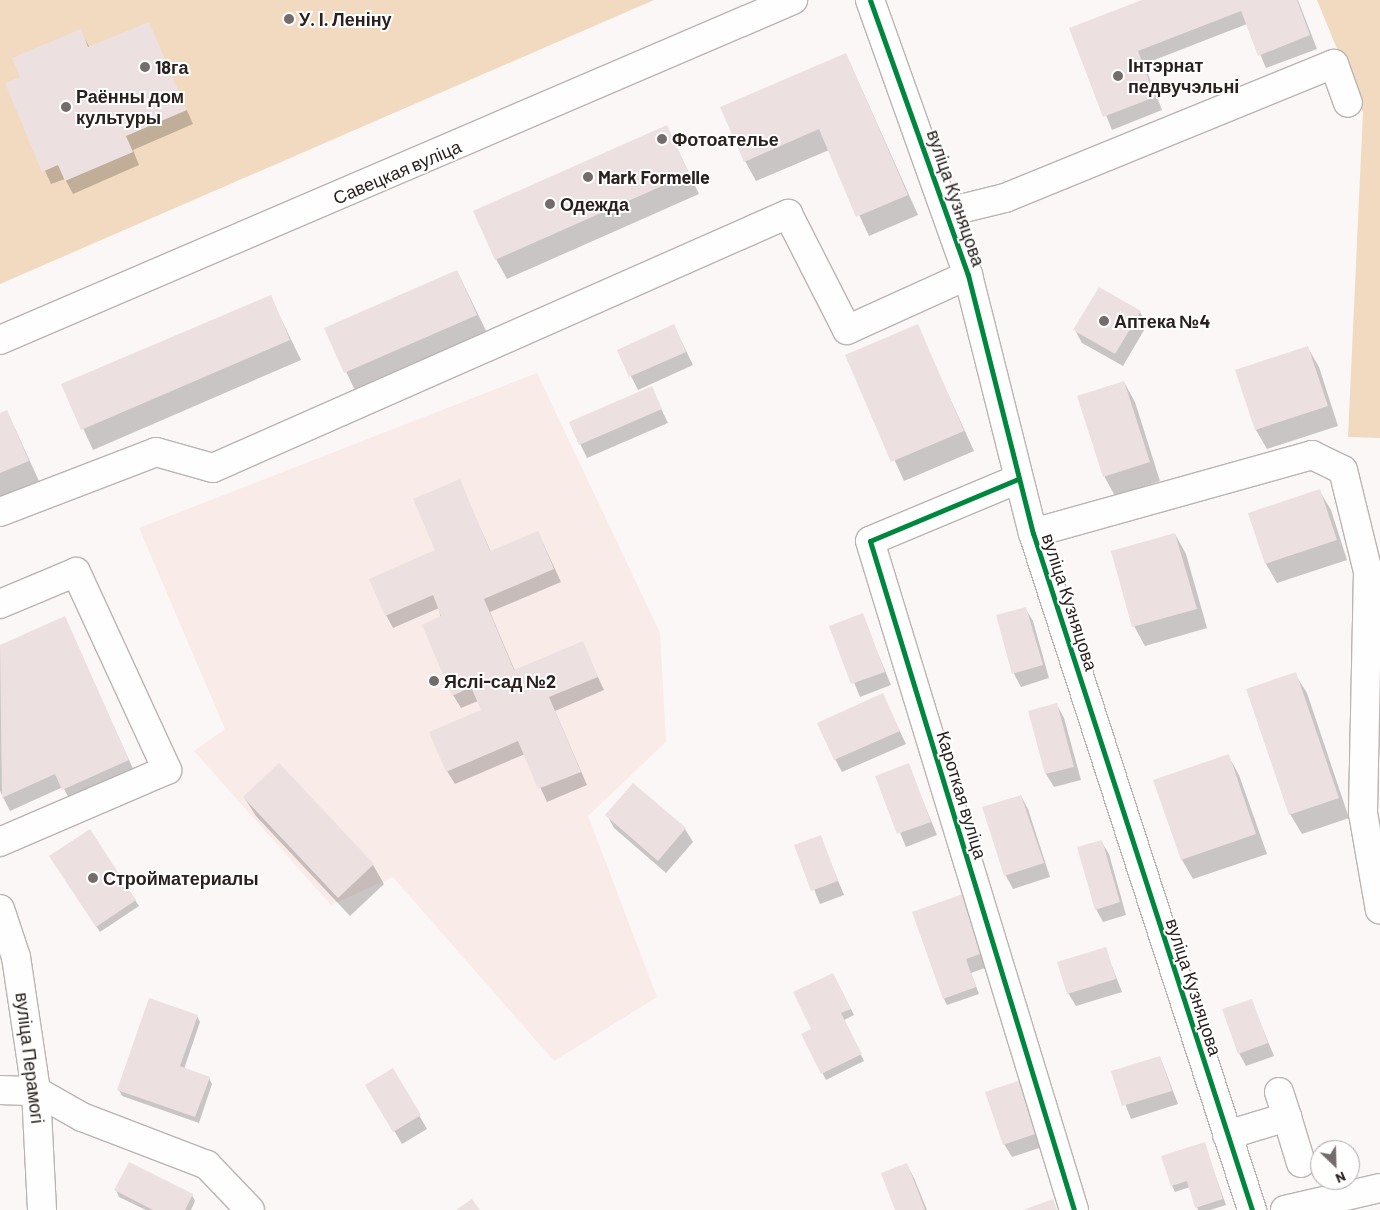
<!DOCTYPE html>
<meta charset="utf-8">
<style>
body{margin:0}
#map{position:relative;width:1380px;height:1210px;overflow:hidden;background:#fbf7f6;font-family:Barlow,sans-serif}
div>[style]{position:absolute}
.built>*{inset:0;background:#f9ebe8}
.green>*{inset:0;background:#f1dabf}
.shadow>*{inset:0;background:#0003}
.building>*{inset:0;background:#ede0e0}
.roads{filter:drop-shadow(1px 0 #bbb4b2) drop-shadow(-1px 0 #bbb4b2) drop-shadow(0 1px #bbb4b2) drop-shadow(0 -1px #bbb4b2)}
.minor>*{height:28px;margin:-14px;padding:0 14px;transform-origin:14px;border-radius:14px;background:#fefefe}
.major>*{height:28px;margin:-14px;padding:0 14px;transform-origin:14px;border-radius:14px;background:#fefefe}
.cycleway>*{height:5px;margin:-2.5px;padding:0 2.5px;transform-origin:2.5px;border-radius:2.5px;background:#00873e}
.dots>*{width:14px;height:14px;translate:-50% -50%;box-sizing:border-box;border:2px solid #fff;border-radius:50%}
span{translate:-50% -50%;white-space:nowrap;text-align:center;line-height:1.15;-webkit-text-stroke:4px #fff;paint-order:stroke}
.poi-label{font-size:18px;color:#2a211e;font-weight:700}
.left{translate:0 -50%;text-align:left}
.street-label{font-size:18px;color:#2a211e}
.north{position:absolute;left:1310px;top:1140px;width:50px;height:50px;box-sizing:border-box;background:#fff;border:1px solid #aaa6a5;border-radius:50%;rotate:156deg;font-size:14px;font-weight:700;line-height:20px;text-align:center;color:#2a211e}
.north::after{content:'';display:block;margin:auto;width:18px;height:22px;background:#736c6a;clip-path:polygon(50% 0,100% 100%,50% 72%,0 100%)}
</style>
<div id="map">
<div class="built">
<i style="clip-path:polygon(537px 373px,660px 633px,666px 742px,588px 816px,657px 997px,554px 1061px,393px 877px,331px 905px,194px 751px,225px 729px,139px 528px)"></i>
</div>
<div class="green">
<i style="clip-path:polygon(0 0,654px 0,0 284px)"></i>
<i style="clip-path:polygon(1317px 0,1380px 0,1380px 438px,1348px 437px,1363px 112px)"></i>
</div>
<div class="shadow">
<i style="clip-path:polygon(1145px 0,1298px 0,1317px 49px,1266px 68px,1247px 24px,1144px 64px,1162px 110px,1112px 130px,1071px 29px)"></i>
<i style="clip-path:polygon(148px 23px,193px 124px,133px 150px,139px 165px,73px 194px,65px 179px,51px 184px,6px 84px,22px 77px,80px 30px,90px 48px)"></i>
<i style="clip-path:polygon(846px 54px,918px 215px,869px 236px,829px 150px,756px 181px,745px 161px)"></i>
<i style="clip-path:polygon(667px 127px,699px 194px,507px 279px,496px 259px)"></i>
<i style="clip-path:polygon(457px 271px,491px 341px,359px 399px,326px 329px)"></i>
<i style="clip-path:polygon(270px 296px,301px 360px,93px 450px,63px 385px)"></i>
<i style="clip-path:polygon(1140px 312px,1147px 325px,1123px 366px,1082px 343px,1075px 330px)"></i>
<i style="clip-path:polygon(674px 326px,693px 365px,638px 390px,618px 350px)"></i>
<i style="clip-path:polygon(917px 326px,974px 451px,904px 481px,847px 356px)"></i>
<i style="clip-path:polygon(1308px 348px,1319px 367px,1338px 426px,1267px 449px,1256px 430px)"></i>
<i style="clip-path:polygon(1124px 382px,1135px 402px,1160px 481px,1115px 496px,1104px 476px)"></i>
<i style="clip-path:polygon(651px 388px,668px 423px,587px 458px,570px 423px)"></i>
<i style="clip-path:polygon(7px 411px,39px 481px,0 497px,0 414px)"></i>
<i style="clip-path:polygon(459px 481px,491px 552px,538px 532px,561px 582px,490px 612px,515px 671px,582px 643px,604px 690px,555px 711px,587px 785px,547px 802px,525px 754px,455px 784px,447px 771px,482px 711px,478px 701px,461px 708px,453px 695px,439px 608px,393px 628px,386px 615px,436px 551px)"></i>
<i style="clip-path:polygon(1319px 490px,1331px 510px,1347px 560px,1277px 583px,1266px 564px,1249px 514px)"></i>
<i style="clip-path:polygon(1175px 534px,1186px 554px,1207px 628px,1145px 646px,1134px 626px)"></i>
<i style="clip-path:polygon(1025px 608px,1033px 621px,1049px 678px,1021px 687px,1014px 674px)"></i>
<i style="clip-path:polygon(862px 615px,891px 685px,860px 697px,831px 626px)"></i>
<i style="clip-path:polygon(64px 617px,135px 773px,71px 802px,63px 787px,10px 811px,0 791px,0 646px)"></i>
<i style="clip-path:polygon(1295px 674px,1307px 693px,1349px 818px,1302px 834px,1290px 814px)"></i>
<i style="clip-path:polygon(882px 695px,906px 744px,842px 772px,835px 759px)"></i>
<i style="clip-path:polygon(1057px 705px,1064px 718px,1081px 780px,1054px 787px,1046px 774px,1030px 712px)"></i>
<i style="clip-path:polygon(1228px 755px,1239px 775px,1267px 854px,1193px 879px,1182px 860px)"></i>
<i style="clip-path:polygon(279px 764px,373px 865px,384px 884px,350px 916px,256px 816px,244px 797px)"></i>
<i style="clip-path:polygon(908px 765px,937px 835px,906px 847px,877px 777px)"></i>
<i style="clip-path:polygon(1021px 796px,1028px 809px,1050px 877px,1013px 889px,1006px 876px,984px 808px)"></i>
<i style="clip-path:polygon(607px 815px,685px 829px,693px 842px,666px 873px,614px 828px)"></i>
<i style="clip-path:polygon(820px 837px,844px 895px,820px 904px,796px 846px)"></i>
<i style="clip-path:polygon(1101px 841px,1109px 854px,1126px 915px,1103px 922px,1096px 909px)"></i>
<i style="clip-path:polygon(54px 862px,135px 900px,139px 906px,100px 932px)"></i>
<i style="clip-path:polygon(965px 894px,993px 965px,971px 973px,979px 994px,947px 1005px,944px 999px)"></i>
<i style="clip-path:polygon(1105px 949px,1122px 992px,1076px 1006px,1068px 993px)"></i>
<i style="clip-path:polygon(836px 980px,854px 1015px,844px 1020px,864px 1061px,826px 1080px,803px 1034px,812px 1030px)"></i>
<i style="clip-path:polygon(1251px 1000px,1274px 1056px,1246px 1066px,1239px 1053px)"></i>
<i style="clip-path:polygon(197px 1016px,200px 1022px,184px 1069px,209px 1078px,212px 1084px,199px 1123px,122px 1096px,119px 1090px)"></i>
<i style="clip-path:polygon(1160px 1057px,1178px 1104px,1131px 1119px,1113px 1072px)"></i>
<i style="clip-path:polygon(393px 1070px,427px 1129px,402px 1144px,367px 1085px)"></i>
<i style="clip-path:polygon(1031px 1094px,1048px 1145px,1012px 1157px,1004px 1144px)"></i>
<i style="clip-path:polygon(1204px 1144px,1226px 1205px,1210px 1210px,1198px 1210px,1190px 1187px,1175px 1192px,1172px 1186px)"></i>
<i style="clip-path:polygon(907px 1165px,914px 1178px,927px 1210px,896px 1210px)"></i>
<i style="clip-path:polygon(116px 1190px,192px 1195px,195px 1201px,191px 1210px,146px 1210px,119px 1197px)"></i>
</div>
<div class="building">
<i style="clip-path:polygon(1142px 0,1297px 0,1310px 35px,1258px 56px,1241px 11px,1138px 51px,1155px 97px,1103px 117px,1069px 28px)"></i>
<i style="clip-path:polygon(149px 22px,187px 110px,126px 136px,133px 152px,65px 181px,58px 165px,42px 172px,5px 83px,20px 77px,12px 58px,81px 29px,88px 47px)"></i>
<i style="clip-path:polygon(846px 53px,908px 195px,856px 217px,819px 129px,744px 162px,720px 107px)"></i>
<i style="clip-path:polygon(667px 125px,689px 174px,495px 260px,473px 211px)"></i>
<i style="clip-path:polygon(457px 270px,477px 315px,344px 373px,324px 328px)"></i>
<i style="clip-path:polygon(1099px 287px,1141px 311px,1115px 354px,1073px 330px)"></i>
<i style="clip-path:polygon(271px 295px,290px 340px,81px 430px,61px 384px)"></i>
<i style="clip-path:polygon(674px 324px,686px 352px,629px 377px,617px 350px)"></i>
<i style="clip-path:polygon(918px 324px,964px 431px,891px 462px,845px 355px)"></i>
<i style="clip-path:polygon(1308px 346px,1328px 406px,1255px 430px,1235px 370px)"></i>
<i style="clip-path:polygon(1124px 381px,1150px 462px,1103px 477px,1077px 396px)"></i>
<i style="clip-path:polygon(652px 386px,662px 409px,579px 445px,569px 422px)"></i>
<i style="clip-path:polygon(7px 410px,29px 461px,0 473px,0 413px)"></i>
<i style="clip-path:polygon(460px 479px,490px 551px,538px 531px,554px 569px,484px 599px,514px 670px,583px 641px,598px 677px,549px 697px,581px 772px,538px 789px,518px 741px,446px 772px,429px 732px,481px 710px,471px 687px,452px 696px,422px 625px,441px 616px,433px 595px,385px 616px,369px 579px,435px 550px,413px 499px)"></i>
<i style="clip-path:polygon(1320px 489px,1337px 540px,1265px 564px,1248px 513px)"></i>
<i style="clip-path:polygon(1175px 533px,1197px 609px,1132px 627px,1111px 551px)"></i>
<i style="clip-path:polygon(1026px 607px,1043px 665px,1012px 674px,996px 615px)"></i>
<i style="clip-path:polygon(863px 613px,885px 672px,851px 684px,829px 626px)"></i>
<i style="clip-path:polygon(65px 616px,129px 760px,62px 790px,55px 774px,2px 798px,0 645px)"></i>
<i style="clip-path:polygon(1296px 672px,1339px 798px,1289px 815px,1246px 689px)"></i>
<i style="clip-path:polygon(883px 693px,900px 731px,834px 760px,817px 723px)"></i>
<i style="clip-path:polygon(1057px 703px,1074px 767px,1045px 774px,1028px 711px)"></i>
<i style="clip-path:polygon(1229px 754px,1256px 834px,1181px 860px,1153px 780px)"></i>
<i style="clip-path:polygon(279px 763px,374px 864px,338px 898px,243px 797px)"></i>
<i style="clip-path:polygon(909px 763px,931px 822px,897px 834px,875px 776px)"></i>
<i style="clip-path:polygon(633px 783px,686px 828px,658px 861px,605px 815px)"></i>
<i style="clip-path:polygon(1021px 795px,1044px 863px,1004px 876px,982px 807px)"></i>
<i style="clip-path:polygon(90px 829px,136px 900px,96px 927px,49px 856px)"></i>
<i style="clip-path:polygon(821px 835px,838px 881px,811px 891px,794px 845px)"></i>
<i style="clip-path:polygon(1102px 840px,1120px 902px,1095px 910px,1077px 847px)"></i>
<i style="clip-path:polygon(966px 893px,986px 952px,966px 959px,976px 987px,943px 999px,912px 912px)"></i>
<i style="clip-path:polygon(1106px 947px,1116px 979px,1067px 994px,1057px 962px)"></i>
<i style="clip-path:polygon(833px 973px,851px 1009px,841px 1013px,862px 1054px,821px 1074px,801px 1034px,811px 1029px,793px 992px)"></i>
<i style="clip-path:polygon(149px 998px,198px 1015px,180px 1066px,210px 1077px,195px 1117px,117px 1090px)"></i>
<i style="clip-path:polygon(1252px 999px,1268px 1043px,1238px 1054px,1222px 1009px)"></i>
<i style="clip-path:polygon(1160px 1056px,1172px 1091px,1122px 1106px,1111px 1071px)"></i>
<i style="clip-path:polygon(393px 1068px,421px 1115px,393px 1132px,365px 1085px)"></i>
<i style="clip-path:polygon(1024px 1079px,1041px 1132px,1003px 1145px,985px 1092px)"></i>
<i style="clip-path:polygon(1205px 1142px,1223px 1199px,1195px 1208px,1187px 1181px,1171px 1186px,1161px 1156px)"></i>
<i style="clip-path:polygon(129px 1162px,193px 1194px,185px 1210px,153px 1210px,114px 1190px)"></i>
<i style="clip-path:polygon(907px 1163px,925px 1209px,923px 1210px,895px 1210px,881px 1173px)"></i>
<i style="clip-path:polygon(472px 1199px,480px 1210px,456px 1210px)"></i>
<i style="clip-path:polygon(1053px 1199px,1057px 1210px,1023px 1210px)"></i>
</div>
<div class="roads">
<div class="minor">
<i style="left:870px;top:0;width:292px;rotate:70.4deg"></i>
<i style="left:968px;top:275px;width:266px;rotate:75.9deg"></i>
<i style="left:1033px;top:533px;width:712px;rotate:72.07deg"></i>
<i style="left:948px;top:212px;width:59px;rotate:-13.8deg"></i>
<i style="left:1005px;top:198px;width:355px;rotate:-22.2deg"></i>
<i style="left:1334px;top:64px;width:41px;rotate:70.3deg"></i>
<i style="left:1018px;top:479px;width:160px;rotate:157.3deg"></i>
<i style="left:870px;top:541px;width:699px;rotate:73.04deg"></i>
<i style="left:0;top:512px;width:167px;rotate:-21deg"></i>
<i style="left:156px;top:452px;width:59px;rotate:15.7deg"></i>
<i style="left:213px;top:468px;width:629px;rotate:-23.83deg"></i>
<i style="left:788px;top:214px;width:130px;rotate:63deg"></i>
<i style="left:847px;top:330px;width:133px;rotate:-24.4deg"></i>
<i style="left:1033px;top:533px;width:290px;rotate:-15.6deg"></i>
<i style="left:1312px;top:455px;width:34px;rotate:26deg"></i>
<i style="left:1343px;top:470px;width:105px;rotate:76.2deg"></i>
<i style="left:1368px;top:572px;width:241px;rotate:91.2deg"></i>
<i style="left:1363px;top:813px;width:98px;rotate:80.1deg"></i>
<i style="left:0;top:604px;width:82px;rotate:-22.8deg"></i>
<i style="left:76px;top:572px;width:218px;rotate:65.3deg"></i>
<i style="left:167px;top:770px;width:182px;rotate:156.7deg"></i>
<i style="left:0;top:1090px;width:36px;rotate:2deg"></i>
<i style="left:36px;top:1091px;width:53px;rotate:29.5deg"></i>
<i style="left:82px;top:1117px;width:134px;rotate:21deg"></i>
<i style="left:207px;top:1165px;width:62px;rotate:46.3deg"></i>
<i style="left:1279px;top:1092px;width:26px;rotate:72deg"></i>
<i style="left:1227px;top:1135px;width:63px;rotate:-16.7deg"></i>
<i style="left:1287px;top:1117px;width:48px;rotate:73.1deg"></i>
<i style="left:1285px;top:1210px;width:98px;rotate:-13deg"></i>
</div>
<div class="major">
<i style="left:0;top:340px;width:863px;rotate:-23.21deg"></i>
<i style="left:0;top:909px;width:51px;rotate:71.6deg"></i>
<i style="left:16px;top:957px;width:135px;rotate:81.5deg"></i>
<i style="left:36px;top:1091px;width:119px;rotate:87.1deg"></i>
</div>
</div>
<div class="cycleway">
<i style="left:870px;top:0;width:292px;rotate:70.4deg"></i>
<i style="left:968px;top:275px;width:266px;rotate:75.9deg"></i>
<i style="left:1033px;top:533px;width:712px;rotate:72.07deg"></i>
<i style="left:1018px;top:479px;width:160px;rotate:157.3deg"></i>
<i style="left:870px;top:541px;width:699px;rotate:73.04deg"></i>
</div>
<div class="dots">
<i style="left:289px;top:19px;background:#736c6a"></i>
<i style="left:145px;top:67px;background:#736c6a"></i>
<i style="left:1118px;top:76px;background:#736c6a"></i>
<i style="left:66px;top:107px;background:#736c6a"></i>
<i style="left:662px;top:139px;background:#736c6a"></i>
<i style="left:588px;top:177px;background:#736c6a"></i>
<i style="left:550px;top:204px;background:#736c6a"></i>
<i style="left:1104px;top:321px;background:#736c6a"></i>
<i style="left:434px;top:681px;background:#736c6a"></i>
<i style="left:93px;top:878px;background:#736c6a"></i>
</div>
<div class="poi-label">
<span class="left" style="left:299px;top:19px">У. І. Леніну</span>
<span class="left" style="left:1128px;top:76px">Інтэрнат<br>педвучэльні</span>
<span class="left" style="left:155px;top:67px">18га</span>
<span class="left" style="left:76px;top:107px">Раённы дом<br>культуры</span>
<span class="left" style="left:672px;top:139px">Фотоателье</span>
<span class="left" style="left:598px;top:177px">Mark Formelle</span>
<span class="left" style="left:560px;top:204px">Одежда</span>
<span class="left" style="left:1114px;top:321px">Аптека №4</span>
<span class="left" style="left:444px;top:681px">Яслі-сад №2</span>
<span class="left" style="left:103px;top:878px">Стройматериалы</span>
</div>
<div class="street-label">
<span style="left:397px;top:172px;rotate:-23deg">Савецкая вуліца</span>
<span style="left:956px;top:198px;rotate:71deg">вуліца Кузняцова</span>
<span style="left:1070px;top:602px;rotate:72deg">вуліца Кузняцова</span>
<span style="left:962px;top:795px;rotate:73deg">Кароткая вуліца</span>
<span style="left:1194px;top:987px;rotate:72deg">вуліца Кузняцова</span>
<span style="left:30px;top:1058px;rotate:83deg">вуліца Перамогі</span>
</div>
<div class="north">N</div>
</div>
